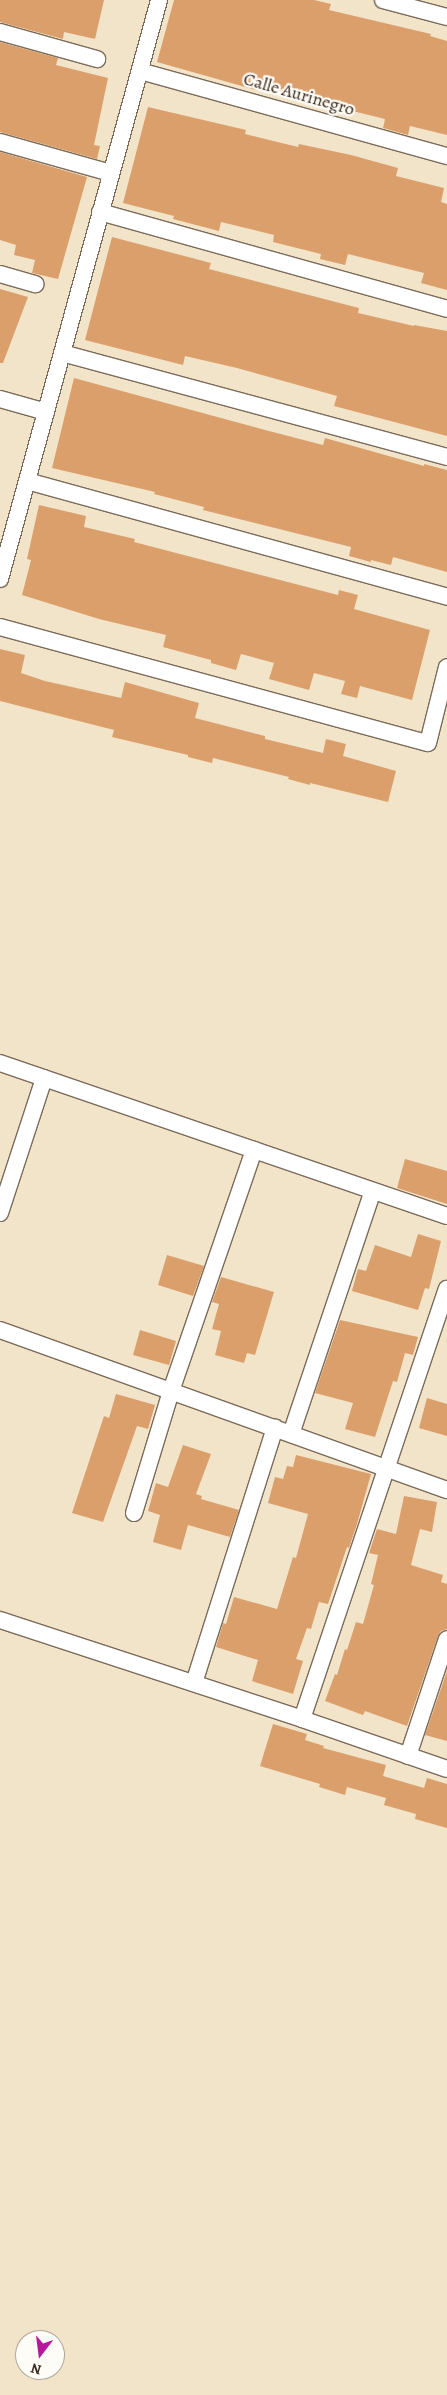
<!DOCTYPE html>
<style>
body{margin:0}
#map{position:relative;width:447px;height:2395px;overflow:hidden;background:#f2e4c9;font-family:Alegreya,serif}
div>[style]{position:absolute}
.building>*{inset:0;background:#db9f6c}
.roads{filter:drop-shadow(1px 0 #7b6b5a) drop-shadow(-1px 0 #7b6b5a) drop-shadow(0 1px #7b6b5a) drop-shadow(0 -1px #7b6b5a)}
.minor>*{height:16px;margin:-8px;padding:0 8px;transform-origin:8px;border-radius:8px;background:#fff}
span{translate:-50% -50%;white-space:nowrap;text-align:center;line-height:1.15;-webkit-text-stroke:4.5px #fdfcf7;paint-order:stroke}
.street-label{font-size:18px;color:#3b2a1e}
.north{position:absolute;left:15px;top:2330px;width:50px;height:50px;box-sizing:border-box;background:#fdfcf7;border:1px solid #afa8a0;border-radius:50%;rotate:195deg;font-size:14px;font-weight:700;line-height:20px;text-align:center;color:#3b2a1e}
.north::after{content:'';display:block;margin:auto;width:18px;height:22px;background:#b5179e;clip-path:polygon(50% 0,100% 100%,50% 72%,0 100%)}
</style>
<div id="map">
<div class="building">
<i style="clip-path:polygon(0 0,104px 0,95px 39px,64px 32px,63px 39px,0 22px)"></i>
<i style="clip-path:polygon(174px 0,314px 0,331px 4px,329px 10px,431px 34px,430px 36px,447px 41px,447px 135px,410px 126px,408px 135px,383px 128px,385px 119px,312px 101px,313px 97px,257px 83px,256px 90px,157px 62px)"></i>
<i style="clip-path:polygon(0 42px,58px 58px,56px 65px,108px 78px,94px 145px,100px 146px,97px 159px,0 132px)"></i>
<i style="clip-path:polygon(148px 107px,246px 130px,245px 134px,298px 147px,299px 144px,351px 155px,398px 168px,396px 176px,444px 188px,441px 202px,447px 204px,447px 290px,421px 283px,424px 273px,348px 254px,345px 265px,320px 259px,321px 254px,273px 242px,274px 235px,221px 222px,219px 231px,173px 219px,174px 216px,123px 203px)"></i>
<i style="clip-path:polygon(0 152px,87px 177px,58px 279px,32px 273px,35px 260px,14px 255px,16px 245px,0 240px)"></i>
<i style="clip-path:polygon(112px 237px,211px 263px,209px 269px,359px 308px,358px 313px,414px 326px,414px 325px,447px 331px,447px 436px,334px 406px,337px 396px,237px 368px,185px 356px,183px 365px,85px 340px)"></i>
<i style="clip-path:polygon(0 289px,28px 297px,3px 363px,0 363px)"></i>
<i style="clip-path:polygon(74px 378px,269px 431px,323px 445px,325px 438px,424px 466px,424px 464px,447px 470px,447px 572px,393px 557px,391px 565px,371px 560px,371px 562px,349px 556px,351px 547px,203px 510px,204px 507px,154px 494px,155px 492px,52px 468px)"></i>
<i style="clip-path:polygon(39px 505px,86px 516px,84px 527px,135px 539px,134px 542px,338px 595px,339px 590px,358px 595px,354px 609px,430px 630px,412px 700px,360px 686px,357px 698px,341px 694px,345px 681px,314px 673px,309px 690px,269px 679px,274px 663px,241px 654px,236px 670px,211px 663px,211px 660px,163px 647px,166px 635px,99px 619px,22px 595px,31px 560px,27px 559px)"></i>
<i style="clip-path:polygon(0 649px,25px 655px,21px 673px,45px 681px,121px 698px,125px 682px,199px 703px,195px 718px,265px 736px,265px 739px,323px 753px,326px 739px,346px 744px,343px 756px,396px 771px,388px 802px,310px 783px,310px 785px,288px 779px,289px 777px,213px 758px,212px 763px,188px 757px,188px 755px,112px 737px,114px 730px,0 701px)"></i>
<i style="clip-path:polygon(405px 1159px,447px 1171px,447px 1204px,397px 1188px)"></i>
<i style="clip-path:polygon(418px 1234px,441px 1241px,429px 1289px,425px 1288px,418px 1310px,352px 1291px,358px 1269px,366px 1271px,375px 1245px,411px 1257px)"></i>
<i style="clip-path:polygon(167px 1255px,204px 1266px,193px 1296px,158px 1285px)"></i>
<i style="clip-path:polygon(221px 1277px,274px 1292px,255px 1355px,247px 1353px,244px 1363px,215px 1355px,221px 1331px,212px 1329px,219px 1304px,212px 1302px)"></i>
<i style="clip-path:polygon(340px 1320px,418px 1337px,413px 1355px,405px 1353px,397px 1382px,393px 1381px,375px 1437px,345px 1429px,353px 1403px,315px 1393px)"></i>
<i style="clip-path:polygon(140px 1330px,176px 1341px,169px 1365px,133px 1355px)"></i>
<i style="clip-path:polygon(116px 1394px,155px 1405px,148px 1429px,137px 1426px,103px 1522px,72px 1513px,104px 1416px,109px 1418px)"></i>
<i style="clip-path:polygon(427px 1398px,447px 1404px,447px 1436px,419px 1428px)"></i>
<i style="clip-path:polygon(183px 1445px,211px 1454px,196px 1494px,202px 1496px,201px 1499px,239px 1510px,230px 1537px,188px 1525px,181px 1550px,153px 1542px,160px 1515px,148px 1511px,156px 1483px,168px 1487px)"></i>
<i style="clip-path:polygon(296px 1455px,371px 1474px,357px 1524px,349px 1548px,347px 1547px,328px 1604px,319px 1602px,311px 1629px,307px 1628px,296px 1659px,303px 1661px,293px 1694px,252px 1681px,258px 1660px,216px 1647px,223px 1623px,226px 1624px,234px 1597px,277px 1609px,293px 1557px,296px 1558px,308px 1514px,268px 1503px,275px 1477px,283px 1479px,287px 1466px,293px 1467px)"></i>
<i style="clip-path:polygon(404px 1496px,437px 1502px,432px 1532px,420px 1529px,411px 1565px,443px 1575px,441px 1582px,447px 1584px,447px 1629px,441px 1631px,438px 1636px,407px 1726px,365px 1711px,363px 1715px,325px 1701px,335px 1674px,337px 1675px,345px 1649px,347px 1650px,356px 1622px,363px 1624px,374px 1585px,371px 1584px,378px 1555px,369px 1553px,377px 1529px,396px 1534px)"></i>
<i style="clip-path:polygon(447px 1671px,447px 1741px,425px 1735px)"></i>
<i style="clip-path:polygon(273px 1724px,307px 1734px,305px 1740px,324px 1746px,323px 1748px,386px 1765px,383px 1776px,424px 1788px,427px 1778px,447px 1784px,447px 1828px,415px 1819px,416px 1814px,384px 1805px,386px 1798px,347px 1787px,345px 1795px,319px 1787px,320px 1784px,260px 1766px)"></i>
</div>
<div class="roads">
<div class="minor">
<i style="left:383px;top:0;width:66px;rotate:14.9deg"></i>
<i style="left:0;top:32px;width:101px;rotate:15.6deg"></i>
<i style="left:140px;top:71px;width:319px;rotate:15.5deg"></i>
<i style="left:0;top:142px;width:115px;rotate:15.6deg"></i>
<i style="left:100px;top:212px;width:360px;rotate:15.6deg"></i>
<i style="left:0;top:274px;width:37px;rotate:16deg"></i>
<i style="left:62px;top:353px;width:399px;rotate:15.1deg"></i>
<i style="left:0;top:399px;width:48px;rotate:15.8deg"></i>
<i style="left:27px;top:481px;width:436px;rotate:15.4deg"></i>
<i style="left:0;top:579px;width:600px;rotate:-74.64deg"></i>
<i style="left:0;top:627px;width:443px;rotate:15.2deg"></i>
<i style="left:428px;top:743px;width:78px;rotate:-76deg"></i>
<i style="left:0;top:1063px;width:472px;rotate:18.9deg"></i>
<i style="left:0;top:1213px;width:142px;rotate:-71.9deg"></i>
<i style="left:0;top:1330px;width:475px;rotate:19.7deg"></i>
<i style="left:291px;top:1434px;width:256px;rotate:-71.4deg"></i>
<i style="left:134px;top:1513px;width:127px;rotate:-73.1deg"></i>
<i style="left:171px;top:1391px;width:255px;rotate:-71deg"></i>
<i style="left:0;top:1620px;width:318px;rotate:18.1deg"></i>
<i style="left:302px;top:1719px;width:153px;rotate:19deg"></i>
<i style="left:194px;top:1683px;width:268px;rotate:-72.4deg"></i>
<i style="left:302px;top:1719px;width:454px;rotate:-71.4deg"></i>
<i style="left:408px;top:1756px;width:123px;rotate:-71.6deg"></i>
</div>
</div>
<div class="street-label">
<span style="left:299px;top:94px;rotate:16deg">Calle Aurinegro</span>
</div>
<div class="north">N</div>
</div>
